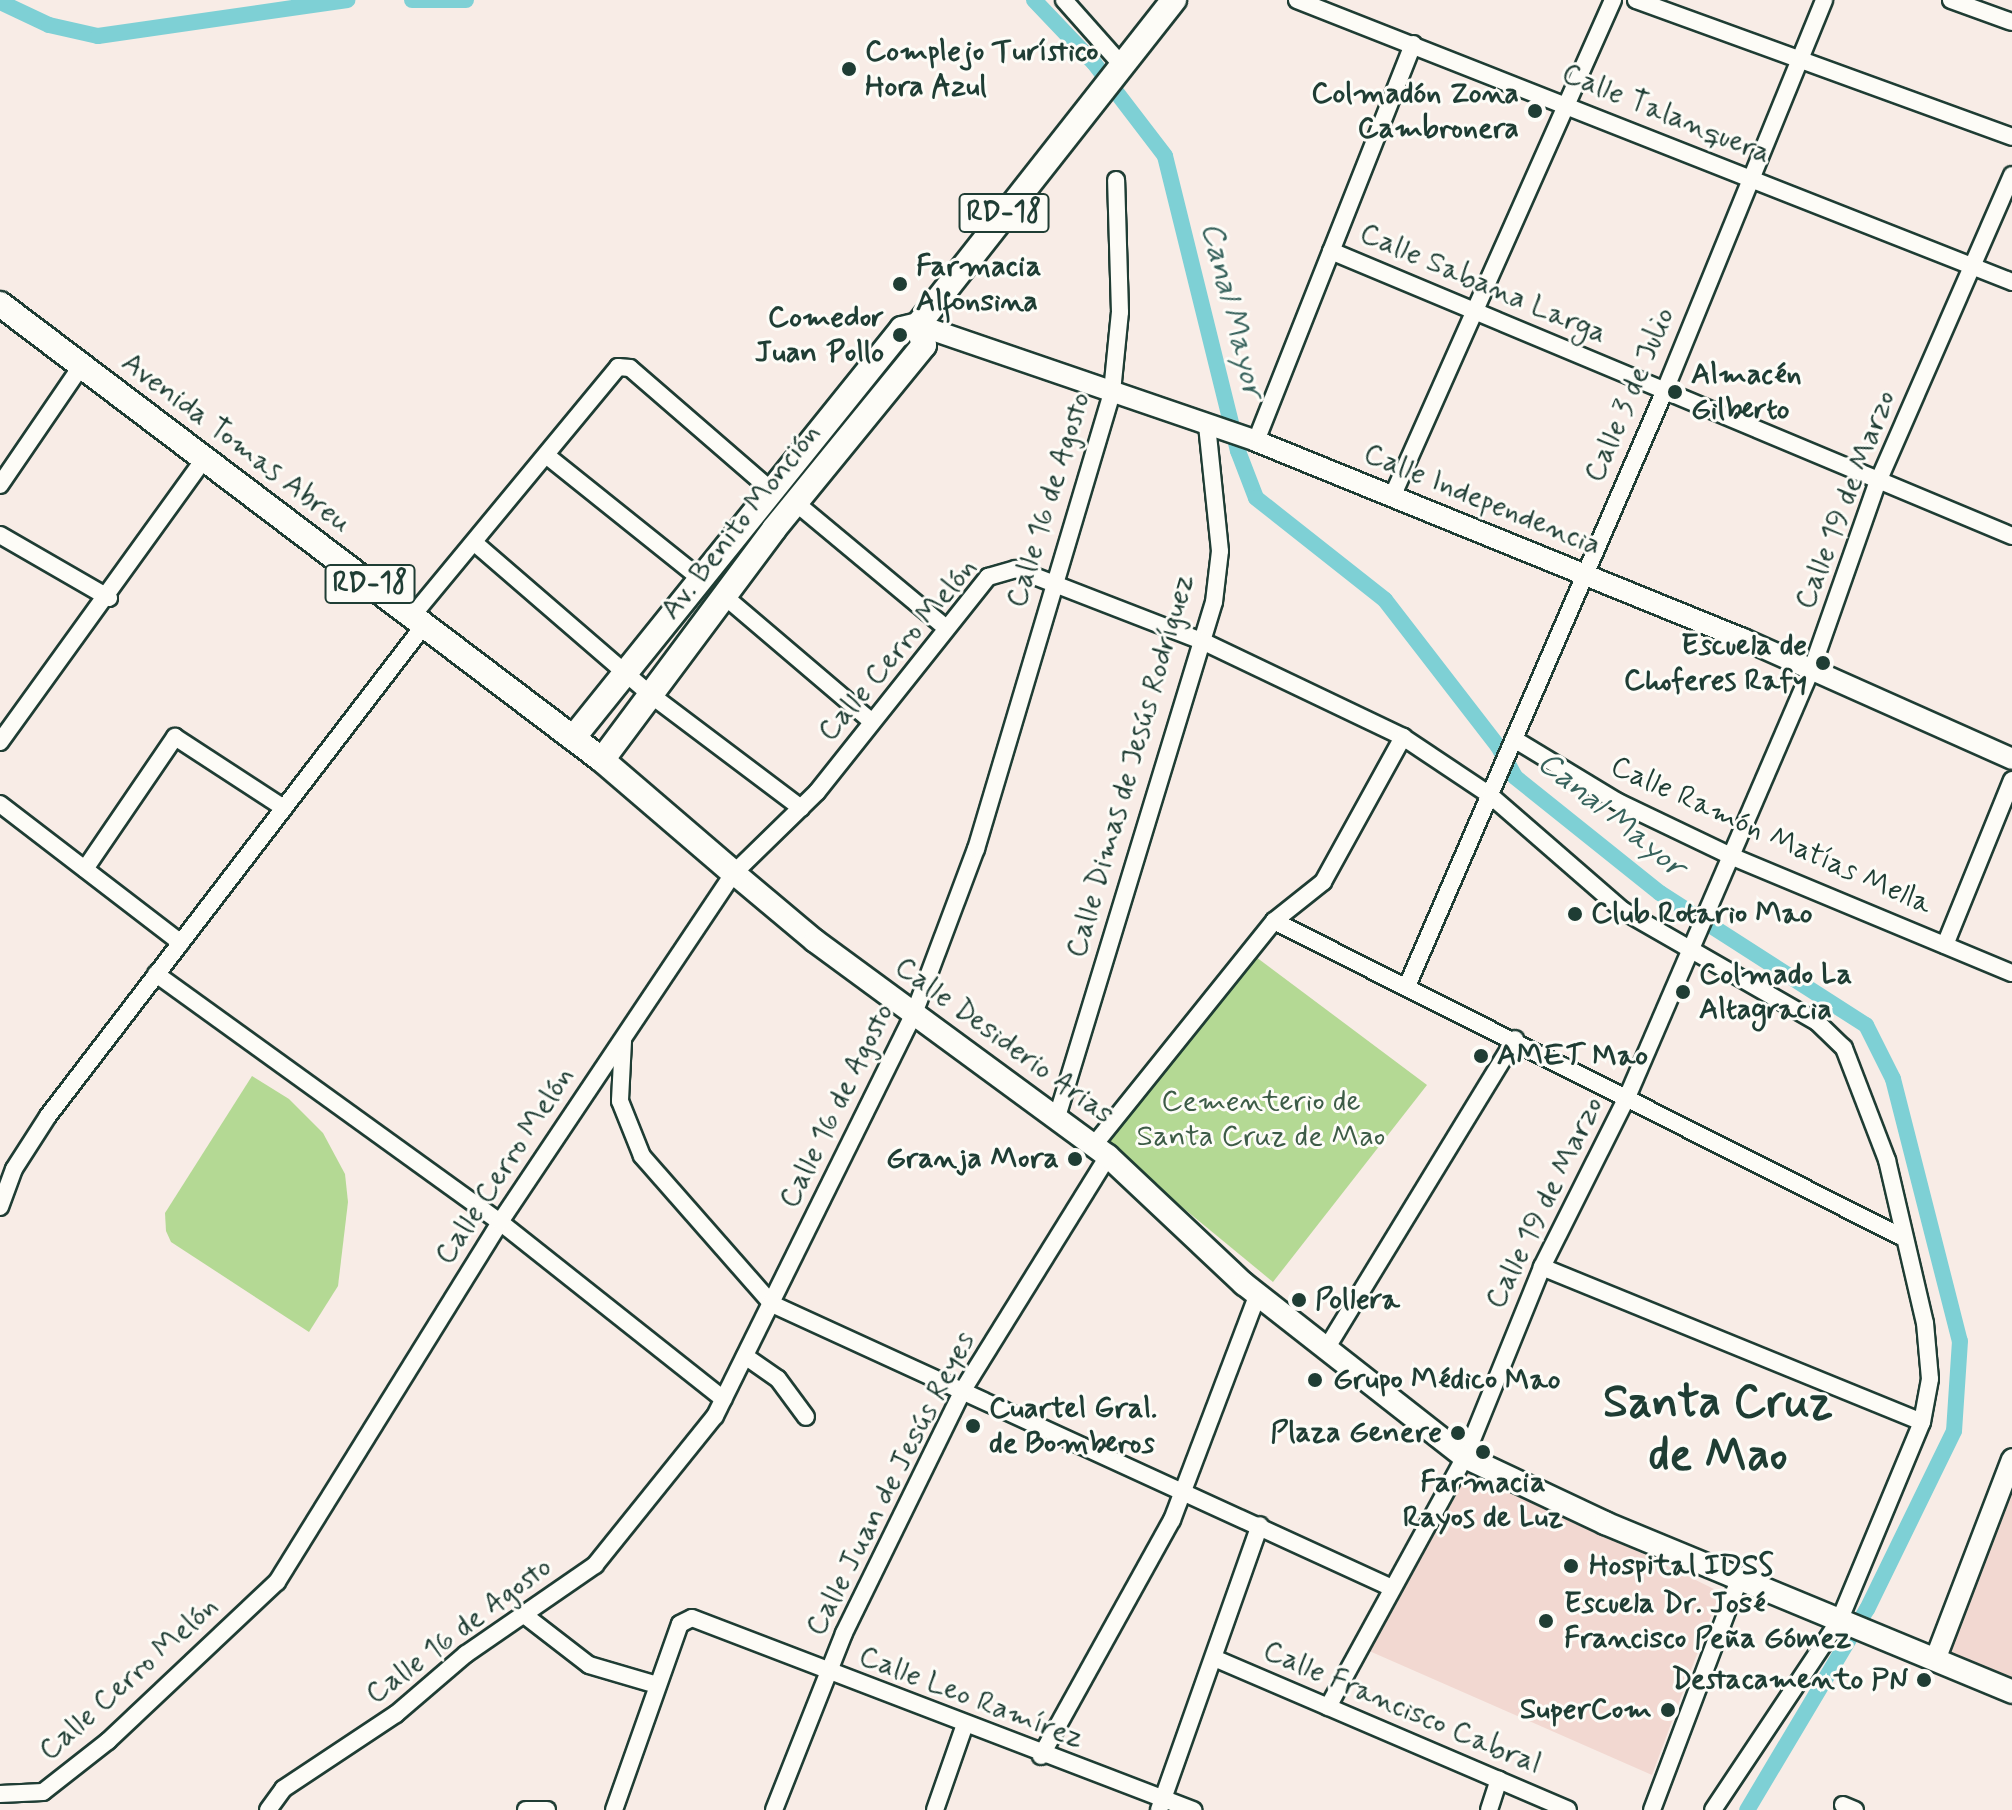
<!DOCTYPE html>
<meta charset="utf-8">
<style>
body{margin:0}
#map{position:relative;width:2012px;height:1810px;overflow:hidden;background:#f8ece6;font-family:Mynerve,sans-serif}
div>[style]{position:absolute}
.built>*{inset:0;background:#f2d8d1}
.green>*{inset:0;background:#b4d994}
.canal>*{height:16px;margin:-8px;padding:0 8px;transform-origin:8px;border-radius:8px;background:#7ed0d5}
.roads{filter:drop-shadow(2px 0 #1f3d34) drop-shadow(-2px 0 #1f3d34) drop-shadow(0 2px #1f3d34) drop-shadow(0 -2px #1f3d34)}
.minor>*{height:16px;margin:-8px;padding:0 8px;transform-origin:8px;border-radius:8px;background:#fdfcf7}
.tertiary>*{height:20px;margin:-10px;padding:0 10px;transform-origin:10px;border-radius:10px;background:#fdfcf7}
.secondary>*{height:22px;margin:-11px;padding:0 11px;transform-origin:11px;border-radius:11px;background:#fdfcf7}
.primary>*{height:24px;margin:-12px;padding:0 12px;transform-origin:12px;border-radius:12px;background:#fdfcf7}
.dots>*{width:22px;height:22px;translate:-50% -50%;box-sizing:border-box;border:4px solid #fdfcf7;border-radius:50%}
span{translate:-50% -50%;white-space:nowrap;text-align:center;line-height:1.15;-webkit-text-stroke:6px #fdfcf7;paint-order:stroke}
.shield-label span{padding:2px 6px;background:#fdfcf7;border:2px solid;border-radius:6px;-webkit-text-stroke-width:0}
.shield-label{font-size:28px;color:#1f3d34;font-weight:700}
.poi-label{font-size:30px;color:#1f3d34;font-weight:700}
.left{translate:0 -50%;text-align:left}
.right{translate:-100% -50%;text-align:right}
.street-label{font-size:30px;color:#1f3d34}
.park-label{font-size:30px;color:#3d5c47}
.water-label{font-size:32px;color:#37625c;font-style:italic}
.town-label{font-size:46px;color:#1f3d34;font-weight:700}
</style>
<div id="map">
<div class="built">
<i style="clip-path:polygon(1467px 1467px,1720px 1592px,1652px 1775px,1367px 1650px)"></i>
<i style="clip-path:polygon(2012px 1492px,2012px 1683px,1945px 1656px)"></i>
</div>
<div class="green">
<i style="clip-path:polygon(1252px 954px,1427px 1085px,1273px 1282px,1103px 1142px)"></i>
<i style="clip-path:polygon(252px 1076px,289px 1099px,323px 1133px,345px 1174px,348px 1202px,338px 1286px,309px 1332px,171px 1242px,166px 1231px,165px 1213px)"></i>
</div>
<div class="canal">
<i style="left:412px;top:0;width:54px"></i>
<i style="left:1034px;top:0;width:87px;rotate:46.4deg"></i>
<i style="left:1094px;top:63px;width:117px;rotate:52.6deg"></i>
<i style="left:1165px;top:156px;width:304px;rotate:76.1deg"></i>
<i style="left:1238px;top:451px;width:50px;rotate:69deg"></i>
<i style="left:1256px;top:498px;width:164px;rotate:38.3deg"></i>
<i style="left:1385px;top:600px;width:185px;rotate:52.3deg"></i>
<i style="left:1498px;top:746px;width:35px;rotate:61deg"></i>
<i style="left:1515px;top:777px;width:186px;rotate:38.7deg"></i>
<i style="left:1660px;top:893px;width:245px;rotate:32.7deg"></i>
<i style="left:1866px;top:1025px;width:60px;rotate:63.4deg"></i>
<i style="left:1893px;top:1079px;width:270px;rotate:75.7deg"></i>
<i style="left:1960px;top:1341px;width:90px;rotate:93.8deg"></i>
<i style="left:1954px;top:1431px;width:198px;rotate:116deg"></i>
<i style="left:1867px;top:1609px;width:234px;rotate:120.8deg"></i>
<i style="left:0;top:2px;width:54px;rotate:25.1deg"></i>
<i style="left:49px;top:25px;width:50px;rotate:12.7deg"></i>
<i style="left:98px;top:36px;width:252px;rotate:-8.2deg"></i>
</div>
<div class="roads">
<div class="minor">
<i style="left:1064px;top:0;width:84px;rotate:48.4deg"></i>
<i style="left:1297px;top:0;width:769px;rotate:21.52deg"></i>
<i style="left:1636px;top:0;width:400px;rotate:20deg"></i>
<i style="left:1951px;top:0;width:65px;rotate:19.8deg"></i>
<i style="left:1331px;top:251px;width:738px;rotate:22.71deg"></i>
<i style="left:1256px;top:441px;width:427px;rotate:-68.4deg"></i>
<i style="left:546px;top:455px;width:198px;rotate:38.7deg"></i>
<i style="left:0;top:485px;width:145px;rotate:-55.7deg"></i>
<i style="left:1392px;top:497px;width:544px;rotate:-66.03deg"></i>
<i style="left:796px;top:503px;width:195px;rotate:39.8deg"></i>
<i style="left:0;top:535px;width:126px;rotate:30deg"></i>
<i style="left:476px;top:544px;width:231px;rotate:40.8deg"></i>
<i style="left:651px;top:695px;width:188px;rotate:37deg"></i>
<i style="left:723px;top:595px;width:194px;rotate:40.4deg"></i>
<i style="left:413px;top:615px;width:322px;rotate:-50.4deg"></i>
<i style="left:618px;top:367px;width:12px;rotate:5deg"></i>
<i style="left:630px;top:368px;width:186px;rotate:40.9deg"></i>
<i style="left:1514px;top:739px;width:122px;rotate:31.2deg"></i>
<i style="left:1618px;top:802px;width:127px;rotate:25.6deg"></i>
<i style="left:1733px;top:857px;width:302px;rotate:22.6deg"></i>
<i style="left:0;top:742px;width:350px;rotate:-54.2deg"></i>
<i style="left:0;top:804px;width:228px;rotate:37.5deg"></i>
<i style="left:85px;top:869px;width:160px;rotate:-55.7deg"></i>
<i style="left:175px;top:737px;width:130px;rotate:33.1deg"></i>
<i style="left:1274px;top:921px;width:701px;rotate:26.71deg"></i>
<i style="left:1945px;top:945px;width:178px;rotate:-67.9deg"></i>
<i style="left:156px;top:974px;width:424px;rotate:35.8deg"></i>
<i style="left:500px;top:1222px;width:285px;rotate:38.4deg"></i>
<i style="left:1407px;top:986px;width:649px;rotate:-66.59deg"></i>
<i style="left:1665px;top:390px;width:421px;rotate:-67.8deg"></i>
<i style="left:623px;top:1041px;width:60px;rotate:92.9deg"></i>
<i style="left:620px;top:1101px;width:59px;rotate:68.2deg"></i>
<i style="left:642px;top:1156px;width:197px;rotate:48.7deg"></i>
<i style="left:772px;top:1304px;width:682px;rotate:24.61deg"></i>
<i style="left:1057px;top:1117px;width:538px;rotate:-73.05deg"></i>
<i style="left:1214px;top:602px;width:51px;rotate:-83.3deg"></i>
<i style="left:1220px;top:551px;width:127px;rotate:-95.9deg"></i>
<i style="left:1094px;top:1145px;width:287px;rotate:-51.2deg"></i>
<i style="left:1274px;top:921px;width:63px;rotate:-38.5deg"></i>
<i style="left:1323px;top:882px;width:166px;rotate:-61.1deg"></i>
<i style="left:0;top:1207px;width:40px;rotate:-69.8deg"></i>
<i style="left:14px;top:1169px;width:63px;rotate:-57.3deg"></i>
<i style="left:48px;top:1116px;width:620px;rotate:-52.54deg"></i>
<i style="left:1542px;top:1267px;width:410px;rotate:22.2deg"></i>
<i style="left:1326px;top:1349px;width:363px;rotate:-58.6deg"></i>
<i style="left:745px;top:1356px;width:40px;rotate:34.9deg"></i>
<i style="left:778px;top:1379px;width:47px;rotate:53.6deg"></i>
<i style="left:523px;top:1614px;width:83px;rotate:37.7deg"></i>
<i style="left:589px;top:1665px;width:71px;rotate:16.4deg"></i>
<i style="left:1214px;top:1658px;width:385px;rotate:23.2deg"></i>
<i style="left:1328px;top:1707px;width:285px;rotate:-61.3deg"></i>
<i style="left:1465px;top:1457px;width:205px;rotate:-67.9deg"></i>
<i style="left:1542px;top:1267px;width:192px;rotate:-63.4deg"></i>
<i style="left:1628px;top:1095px;width:462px;rotate:-66.7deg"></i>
<i style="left:1811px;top:671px;width:198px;rotate:-70.6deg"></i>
<i style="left:1877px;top:484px;width:337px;rotate:-66.4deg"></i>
<i style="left:1041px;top:1756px;width:270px;rotate:-61deg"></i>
<i style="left:1172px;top:1520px;width:242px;rotate:-69.2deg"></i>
<i style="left:0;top:1794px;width:43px;rotate:-2.7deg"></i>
<i style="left:43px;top:1792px;width:83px;rotate:-38.1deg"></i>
<i style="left:108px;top:1741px;width:232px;rotate:-43.3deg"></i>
<i style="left:277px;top:1582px;width:423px;rotate:-58.2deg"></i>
<i style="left:500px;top:1222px;width:420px;rotate:-56.2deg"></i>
<i style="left:734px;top:873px;width:116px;rotate:-44.3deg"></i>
<i style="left:817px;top:792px;width:275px;rotate:-51.5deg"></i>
<i style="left:988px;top:577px;width:29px;rotate:-16deg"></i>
<i style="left:1016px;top:569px;width:199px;rotate:21.2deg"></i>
<i style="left:1202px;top:641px;width:223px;rotate:25.5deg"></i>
<i style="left:1403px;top:737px;width:106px;rotate:33.8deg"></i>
<i style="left:1491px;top:796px;width:174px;rotate:41deg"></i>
<i style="left:1622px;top:910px;width:225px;rotate:29.9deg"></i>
<i style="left:1817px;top:1022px;width:37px;rotate:44deg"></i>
<i style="left:1844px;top:1048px;width:120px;rotate:69deg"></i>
<i style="left:1887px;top:1160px;width:167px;rotate:76.9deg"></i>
<i style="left:1925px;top:1323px;width:56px;rotate:84.9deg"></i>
<i style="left:1930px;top:1379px;width:44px;rotate:100.5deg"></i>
<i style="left:1922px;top:1422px;width:216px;rotate:112.6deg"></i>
<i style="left:1839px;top:1621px;width:227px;rotate:123.7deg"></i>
<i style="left:1843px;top:1805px;width:13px;rotate:23deg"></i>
<i style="left:268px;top:1810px;width:26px;rotate:-54deg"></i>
<i style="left:283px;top:1789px;width:136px;rotate:-33.6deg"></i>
<i style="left:396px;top:1714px;width:92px;rotate:-40.6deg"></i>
<i style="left:466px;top:1654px;width:157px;rotate:-34.6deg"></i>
<i style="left:595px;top:1565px;width:191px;rotate:-51.2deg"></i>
<i style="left:715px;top:1416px;width:452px;rotate:-63.7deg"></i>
<i style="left:915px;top:1011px;width:173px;rotate:-69.4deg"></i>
<i style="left:976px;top:849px;width:477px;rotate:-73.4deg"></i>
<i style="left:1112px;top:392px;width:80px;rotate:-84.3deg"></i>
<i style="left:1120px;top:312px;width:132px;rotate:-91.7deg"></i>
<i style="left:526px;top:1810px;width:21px"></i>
<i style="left:614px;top:1810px;width:197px;rotate:-70.5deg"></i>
<i style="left:680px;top:1624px;width:13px;rotate:-27deg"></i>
<i style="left:692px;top:1618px;width:537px;rotate:20.97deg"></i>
<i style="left:774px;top:1810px;width:190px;rotate:-68.4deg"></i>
<i style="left:844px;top:1633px;width:271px;rotate:-63.9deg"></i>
<i style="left:963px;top:1390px;width:275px;rotate:-58.2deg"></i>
<i style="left:935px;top:1810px;width:88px;rotate:-70.7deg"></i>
<i style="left:1159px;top:1810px;width:302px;rotate:-70.5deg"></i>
<i style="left:1489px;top:1810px;width:32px;rotate:-72deg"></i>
<i style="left:1652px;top:1810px;width:246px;rotate:-69.3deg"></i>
</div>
<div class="tertiary">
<i style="left:918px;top:325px;width:357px;rotate:18.9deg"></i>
<i style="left:1256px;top:441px;width:526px;rotate:22.13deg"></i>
<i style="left:1743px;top:639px;width:295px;rotate:24deg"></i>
<i style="left:1935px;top:1660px;width:215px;rotate:-69deg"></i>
</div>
<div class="secondary">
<i style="left:734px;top:873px;width:106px;rotate:40deg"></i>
<i style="left:815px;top:941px;width:363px;rotate:36.3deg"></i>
<i style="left:1108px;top:1156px;width:187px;rotate:43.3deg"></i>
<i style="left:1244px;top:1284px;width:281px;rotate:38.1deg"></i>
<i style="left:1465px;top:1457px;width:155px;rotate:25.2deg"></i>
<i style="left:1605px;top:1523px;width:441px;rotate:22.5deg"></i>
</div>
<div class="primary">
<i style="left:0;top:304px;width:755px;rotate:37.14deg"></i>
<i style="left:602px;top:760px;width:174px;rotate:40.6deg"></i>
<i style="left:573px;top:738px;width:525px;rotate:-51.19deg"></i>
<i style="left:902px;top:329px;width:16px;rotate:-14deg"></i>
<i style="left:918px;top:325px;width:414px;rotate:-51.8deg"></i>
<i style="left:602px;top:760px;width:288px;rotate:-53.3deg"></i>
<i style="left:774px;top:529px;width:237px;rotate:-50.8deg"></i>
<i style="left:924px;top:345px;width:21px;rotate:-107deg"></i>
</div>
</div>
<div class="dots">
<i style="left:849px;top:69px;background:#1f3d34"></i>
<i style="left:1535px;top:111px;background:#1f3d34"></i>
<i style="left:900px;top:284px;background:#1f3d34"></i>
<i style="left:900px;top:335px;background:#1f3d34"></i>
<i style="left:1675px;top:392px;background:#1f3d34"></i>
<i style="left:1823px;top:663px;background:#1f3d34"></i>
<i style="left:1575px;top:914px;background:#1f3d34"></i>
<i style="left:1683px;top:992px;background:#1f3d34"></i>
<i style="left:1481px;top:1056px;background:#1f3d34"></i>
<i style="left:1075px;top:1159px;background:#1f3d34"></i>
<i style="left:1299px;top:1300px;background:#1f3d34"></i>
<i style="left:1315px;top:1380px;background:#1f3d34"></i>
<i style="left:973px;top:1426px;background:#1f3d34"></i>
<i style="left:1458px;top:1433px;background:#1f3d34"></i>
<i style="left:1483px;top:1452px;background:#1f3d34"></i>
<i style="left:1571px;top:1566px;background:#1f3d34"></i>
<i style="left:1546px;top:1621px;background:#1f3d34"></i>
<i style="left:1924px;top:1680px;background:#1f3d34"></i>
<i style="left:1668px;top:1710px;background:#1f3d34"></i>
</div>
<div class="shield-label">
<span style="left:1004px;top:213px">RD-18</span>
<span style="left:370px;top:584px">RD-18</span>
</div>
<div class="poi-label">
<span class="left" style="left:865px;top:69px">Complejo Turístico<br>Hora Azul</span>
<span class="right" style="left:1519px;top:111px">Colmadón Zona<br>Cambronera</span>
<span class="left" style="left:916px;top:284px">Farmacia<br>Alfonsina</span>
<span class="right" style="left:884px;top:335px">Comedor<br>Juan Pollo</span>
<span class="left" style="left:1691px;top:392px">Almacén<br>Gilberto</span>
<span class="right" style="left:1807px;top:663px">Escuela de<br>Choferes Rafy</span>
<span class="left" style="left:1591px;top:914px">Club Rotario Mao</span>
<span class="left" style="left:1699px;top:992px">Colmado La<br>Altagracia</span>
<span class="left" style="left:1497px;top:1056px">AMET Mao</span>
<span class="right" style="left:1059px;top:1159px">Granja Mora</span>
<span class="left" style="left:1315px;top:1300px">Pollera</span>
<span class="left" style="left:1333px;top:1380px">Grupo Médico Mao</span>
<span class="left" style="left:989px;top:1426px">Cuartel Gral.<br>de Bomberos</span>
<span class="right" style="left:1442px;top:1433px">Plaza Genere</span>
<span style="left:1483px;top:1500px">Farmacia<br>Rayos de Luz</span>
<span class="left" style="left:1589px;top:1566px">Hospital IDSS</span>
<span class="left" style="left:1564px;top:1621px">Escuela Dr. José<br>Francisco Peña Gómez</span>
<span class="right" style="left:1908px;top:1680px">Destacamento PN</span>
<span class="right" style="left:1652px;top:1710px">SuperCom</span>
</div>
<div class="street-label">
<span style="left:1666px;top:114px;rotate:22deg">Calle Talanquera</span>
<span style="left:1483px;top:284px;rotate:23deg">Calle Sabana Larga</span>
<span style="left:1630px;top:395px;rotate:-67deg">Calle 3 de Julio</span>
<span style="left:236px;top:443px;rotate:37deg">Avenida Tomas Abreu</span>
<span style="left:1049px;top:500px;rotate:-73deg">Calle 16 de Agosto</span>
<span style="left:1482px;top:500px;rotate:22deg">Calle Independencia</span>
<span style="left:1846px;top:500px;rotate:-69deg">Calle 19 de Marzo</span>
<span style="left:741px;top:522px;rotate:-52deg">Av. Benito Monción</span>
<span style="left:898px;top:650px;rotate:-50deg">Calle Cerro Melón</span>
<span style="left:1131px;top:766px;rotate:-74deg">Calle Dimas de Jesús Rodríguez</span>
<span style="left:1771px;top:836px;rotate:24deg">Calle Ramón Matías Mella</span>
<span style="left:1004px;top:1041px;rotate:36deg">Calle Desiderio Arias</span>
<span style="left:837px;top:1106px;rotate:-64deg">Calle 16 de Agosto</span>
<span style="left:505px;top:1166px;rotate:-57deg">Calle Cerro Melón</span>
<span style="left:1545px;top:1203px;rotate:-64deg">Calle 19 de Marzo</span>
<span style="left:891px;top:1484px;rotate:-63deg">Calle Juan de Jesús Reyes</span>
<span style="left:459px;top:1631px;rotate:-37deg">Calle 16 de Agosto</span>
<span style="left:129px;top:1679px;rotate:-42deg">Calle Cerro Melón</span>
<span style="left:971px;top:1698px;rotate:21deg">Calle Leo Ramírez</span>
<span style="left:1402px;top:1708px;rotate:23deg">Calle Francisco Cabral</span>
</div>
<div class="park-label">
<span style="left:1261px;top:1119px">Cementerio de<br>Santa Cruz de Mao</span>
</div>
<div class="water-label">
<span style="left:1232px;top:310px;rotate:76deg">Canal Mayor</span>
<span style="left:1611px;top:815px;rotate:39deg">Canal Mayor</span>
</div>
<div class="town-label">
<span style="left:1718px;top:1430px">Santa Cruz<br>de Mao</span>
</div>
</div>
